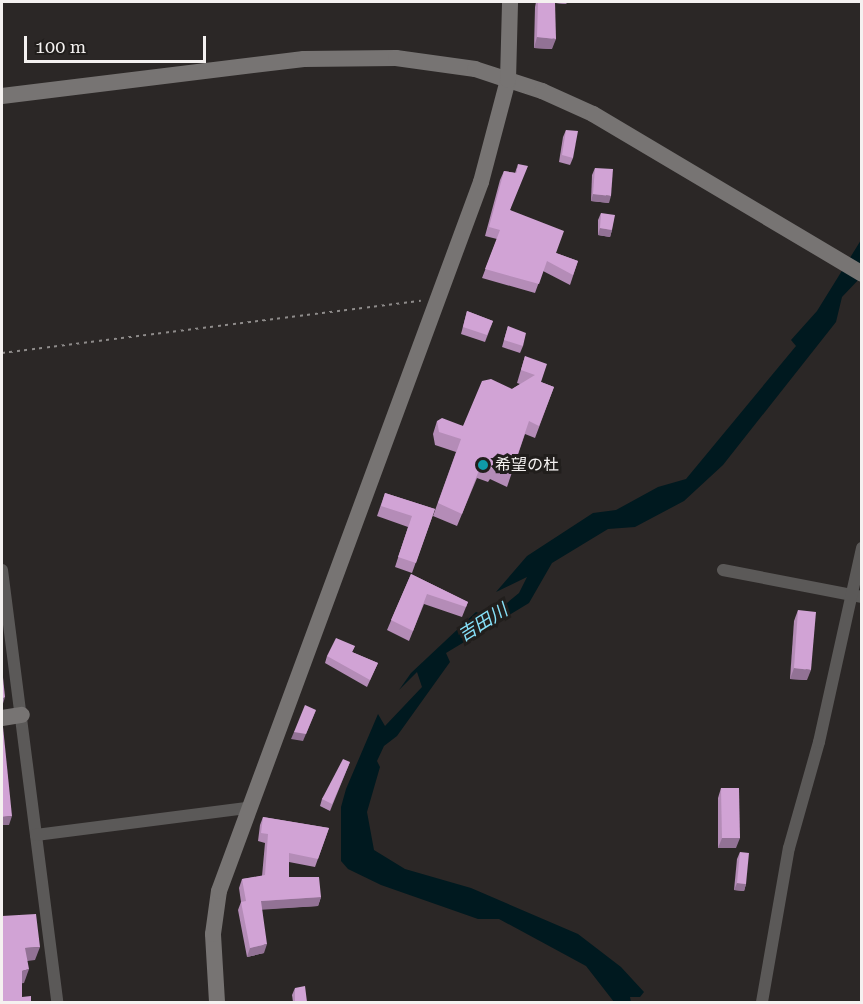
<!DOCTYPE html>
<meta charset="utf-8">
<style>
body{margin:0}
#map{position:relative;width:863px;height:1004px;overflow:hidden;background:#2b2726;font-family:"Roboto Serif","Noto Sans JP",serif}
div>[style]{position:absolute}
.water>*{inset:0;background:#00191f}
.path>*{height:2px;margin-top:-1px;transform-origin:0;background:repeating-linear-gradient(90deg,#8e8b8a 0 3px,transparent 0 7.5px)}
.street>*{height:12px;margin:-6px;padding:0 6px;transform-origin:6px;border-radius:6px;background:#5b5958}
.secondary>*{height:16px;margin:-8px;padding:0 8px;transform-origin:8px;border-radius:8px;background:#777473}
.wall>*{inset:0;background:#b48cb7}
.shaded-wall>*{inset:0;background:#927295}
.building>*{inset:0;background:#d1a3d5}
.dots>*{width:16px;height:16px;translate:-50% -50%;box-sizing:border-box;border:3px solid #211e1c;border-radius:50%}
span{translate:-50% -50%;white-space:nowrap;text-align:center;line-height:1.15;-webkit-text-stroke:6px #211e1c;paint-order:stroke}
.poi-label{font-size:16px;color:#f4f1f0}
.left{translate:0 -50%;text-align:left}
.water-label{font-size:18px;color:#87e2fa;font-style:italic}
.frame{position:absolute;inset:0;border:3px solid #f4f1f0;pointer-events:none}
.scale{position:absolute;left:24px;top:36px;width:182px;height:27px;box-sizing:border-box;border:3px solid #f4f1f0;border-top:0;padding-left:8px;font-size:18px;line-height:21px;white-space:nowrap;color:#f4f1f0;-webkit-text-stroke:4px #211e1c;paint-order:stroke}
</style>
<div id="map">
<div class="water">
<i style="clip-path:polygon(861px 240px,861px 277px,842px 297px,836px 322px,723px 465px,684px 501px,635px 527px,608px 529px,552px 563px,529px 603px,446px 653px,450px 662px,397px 736px,384px 746px,377px 761px,380px 767px,367px 812px,374px 850px,405px 869px,471px 888px,578px 934px,621px 967px,644px 992px,640px 997px,630px 997px,631px 1002px,614px 1002px,586px 966px,499px 919px,478px 919px,381px 885px,348px 869px,341px 861px,341px 807px,346px 789px,378px 714px,385px 726px,422px 687px,417px 672px,399px 690px,411px 673px,476px 612px,490px 617px,519px 593px,527px 577px,496px 592px,527px 556px,593px 513px,616px 510px,658px 487px,686px 479px,796px 346px,791px 340px,817px 311px)"></i>
</div>
<div class="path">
<i style="left:2px;top:353px;width:422px;rotate:-7.1deg"></i>
</div>
<div class="street">
<i style="left:2px;top:570px;width:435px;rotate:82.7deg"></i>
<i style="left:723px;top:570px;width:142px;rotate:11deg"></i>
<i style="left:36px;top:835px;width:214px;rotate:-7.3deg"></i>
<i style="left:762px;top:1002px;width:156px;rotate:-80.1deg"></i>
<i style="left:789px;top:848px;width:110px;rotate:-74.2deg"></i>
<i style="left:819px;top:742px;width:199px;rotate:-77.5deg"></i>
</div>
<div class="secondary">
<i style="left:2px;top:96px;width:304px;rotate:-7deg"></i>
<i style="left:304px;top:59px;width:92px;rotate:-0.6deg"></i>
<i style="left:396px;top:58px;width:80px;rotate:7.9deg"></i>
<i style="left:475px;top:69px;width:71px;rotate:18.2deg"></i>
<i style="left:542px;top:91px;width:56px;rotate:24.3deg"></i>
<i style="left:593px;top:114px;width:313px;rotate:30.7deg"></i>
<i style="left:2px;top:718px;width:20px;rotate:-9deg"></i>
<i style="left:217px;top:1002px;width:68px;rotate:-93.4deg"></i>
<i style="left:213px;top:934px;width:43px;rotate:-82.1deg"></i>
<i style="left:219px;top:891px;width:756px;rotate:-69.72deg"></i>
<i style="left:481px;top:182px;width:106px;rotate:-75.2deg"></i>
<i style="left:508px;top:80px;width:78px;rotate:-88.5deg"></i>
</div>
<div class="wall">
<i style="clip-path:polygon(536px 2px,567px 2px,566px 4px,555px 3px,552px 49px,534px 48px,535px 7px)"></i>
<i style="clip-path:polygon(566px 130px,573px 158px,570px 165px,559px 162px,563px 137px)"></i>
<i style="clip-path:polygon(518px 164px,510px 210px,556px 253px,578px 261px,570px 285px,543px 271px,535px 293px,482px 278px,497px 239px,485px 236px,500px 180px,504px 171px,515px 173px)"></i>
<i style="clip-path:polygon(595px 168px,609px 203px,591px 201px,592px 175px)"></i>
<i style="clip-path:polygon(601px 213px,612px 230px,610px 237px,598px 235px,598px 220px)"></i>
<i style="clip-path:polygon(467px 311px,493px 321px,485px 342px,461px 334px)"></i>
<i style="clip-path:polygon(508px 326px,523px 346px,520px 353px,502px 347px)"></i>
<i style="clip-path:polygon(525px 356px,541px 382px,554px 387px,535px 438px,525px 434px,507px 487px,490px 479px,488px 482px,477px 478px,457px 526px,433px 516px,456px 452px,435px 445px,433px 434px,437px 421px,463px 426px,512px 389px,520px 384px,517px 383px)"></i>
<i style="clip-path:polygon(385px 493px,435px 509px,412px 573px,395px 567px,408px 527px,377px 516px)"></i>
<i style="clip-path:polygon(411px 574px,468px 602px,462px 617px,424px 604px,409px 641px,387px 630px)"></i>
<i style="clip-path:polygon(798px 610px,807px 680px,790px 679px,794px 621px)"></i>
<i style="clip-path:polygon(355px 646px,352px 652px,378px 663px,367px 687px,325px 663px,327px 656px)"></i>
<i style="clip-path:polygon(350px 762px,330px 811px,320px 806px,322px 799px)"></i>
<i style="clip-path:polygon(721px 788px,736px 848px,718px 848px,718px 798px)"></i>
<i style="clip-path:polygon(263px 817px,329px 828px,315px 867px,289px 862px,289px 877px,321px 897px,318px 906px,262px 909px,264px 953px,247px 957px,238px 910px,241px 902px,239px 888px,242px 879px,262px 876px,265px 843px,258px 841px,260px 825px)"></i>
<i style="clip-path:polygon(740px 852px,746px 884px,744px 891px,734px 890px,737px 859px)"></i>
<i style="clip-path:polygon(295px 988px,307px 1002px,293px 1002px,292px 995px)"></i>
</div>
<div class="shaded-wall">
<i style="clip-path:polygon(547px 2px,567px 2px,566px 4px)"></i>
<i style="clip-path:polygon(537px 37px,556px 39px,552px 49px,534px 48px)"></i>
<i style="clip-path:polygon(593px 194px,611px 196px,609px 203px,591px 201px)"></i>
<i style="clip-path:polygon(600px 228px,612px 230px,610px 237px,598px 235px)"></i>
<i style="clip-path:polygon(794px 668px,811px 670px,807px 680px,790px 679px)"></i>
<i style="clip-path:polygon(5px 697px,2px 707px,2px 699px)"></i>
<i style="clip-path:polygon(316px 710px,303px 741px,291px 739px,294px 732px)"></i>
<i style="clip-path:polygon(12px 816px,9px 825px,2px 825px,2px 817px)"></i>
<i style="clip-path:polygon(722px 838px,740px 838px,736px 848px,718px 848px)"></i>
<i style="clip-path:polygon(737px 883px,746px 884px,744px 891px,734px 890px)"></i>
<i style="clip-path:polygon(321px 897px,318px 906px,258px 910px,261px 901px)"></i>
<i style="clip-path:polygon(267px 944px,264px 953px,247px 957px,250px 948px)"></i>
<i style="clip-path:polygon(40px 947px,35px 960px,20px 962px,25px 948px)"></i>
<i style="clip-path:polygon(29px 969px,24px 983px,17px 984px,22px 971px)"></i>
</div>
<div class="building">
<i style="clip-path:polygon(538px 2px,555px 2px,556px 39px,537px 37px)"></i>
<i style="clip-path:polygon(566px 130px,578px 131px,573px 158px,562px 155px)"></i>
<i style="clip-path:polygon(518px 164px,528px 166px,510px 210px,564px 231px,556px 253px,578px 261px,573px 275px,547px 261px,539px 284px,485px 269px,500px 230px,489px 227px,504px 171px,516px 173px)"></i>
<i style="clip-path:polygon(595px 168px,613px 169px,611px 196px,593px 194px)"></i>
<i style="clip-path:polygon(601px 213px,615px 215px,612px 230px,600px 228px)"></i>
<i style="clip-path:polygon(467px 311px,493px 321px,487px 335px,463px 327px)"></i>
<i style="clip-path:polygon(508px 326px,526px 333px,523px 346px,504px 340px)"></i>
<i style="clip-path:polygon(525px 356px,547px 364px,541px 382px,554px 387px,539px 426px,529px 421px,511px 474px,495px 466px,493px 469px,481px 465px,462px 514px,438px 503px,461px 439px,439px 432px,437px 421px,442px 418px,463px 426px,482px 381px,491px 379px,512px 389px,535px 375px,521px 370px)"></i>
<i style="clip-path:polygon(385px 493px,435px 509px,416px 563px,398px 557px,412px 516px,381px 506px)"></i>
<i style="clip-path:polygon(411px 574px,468px 602px,466px 607px,427px 594px,413px 631px,391px 620px)"></i>
<i style="clip-path:polygon(798px 610px,816px 612px,811px 670px,794px 668px)"></i>
<i style="clip-path:polygon(336px 638px,355px 646px,352px 652px,378px 663px,370px 680px,327px 656px)"></i>
<i style="clip-path:polygon(2px 668px,5px 697px,2px 699px)"></i>
<i style="clip-path:polygon(305px 705px,316px 710px,306px 734px,294px 732px)"></i>
<i style="clip-path:polygon(2px 727px,3px 727px,12px 816px,2px 817px)"></i>
<i style="clip-path:polygon(343px 759px,350px 762px,332px 804px,322px 799px)"></i>
<i style="clip-path:polygon(721px 788px,739px 788px,740px 838px,722px 838px)"></i>
<i style="clip-path:polygon(263px 817px,329px 828px,318px 859px,289px 853px,289px 877px,319px 877px,321px 897px,261px 901px,267px 944px,250px 948px,241px 902px,246px 901px,242px 879px,265px 875px,268px 834px,261px 833px)"></i>
<i style="clip-path:polygon(740px 852px,749px 853px,746px 884px,737px 883px)"></i>
<i style="clip-path:polygon(36px 914px,40px 947px,25px 948px,29px 969px,22px 971px,22px 997px,31px 996px,31px 1002px,2px 1002px,2px 916px)"></i>
<i style="clip-path:polygon(305px 986px,307px 1002px,295px 1002px,295px 988px)"></i>
</div>
<div class="dots">
<i style="left:483px;top:465px;background:#0f9aa8"></i>
</div>
<div class="poi-label">
<span class="left" style="left:495px;top:465px">希望の杜</span>
</div>
<div class="water-label">
<span style="left:483px;top:623px;rotate:-32deg">吉田川</span>
</div>
<div class="frame"></div>
<div class="scale">100 m</div>
</div>
